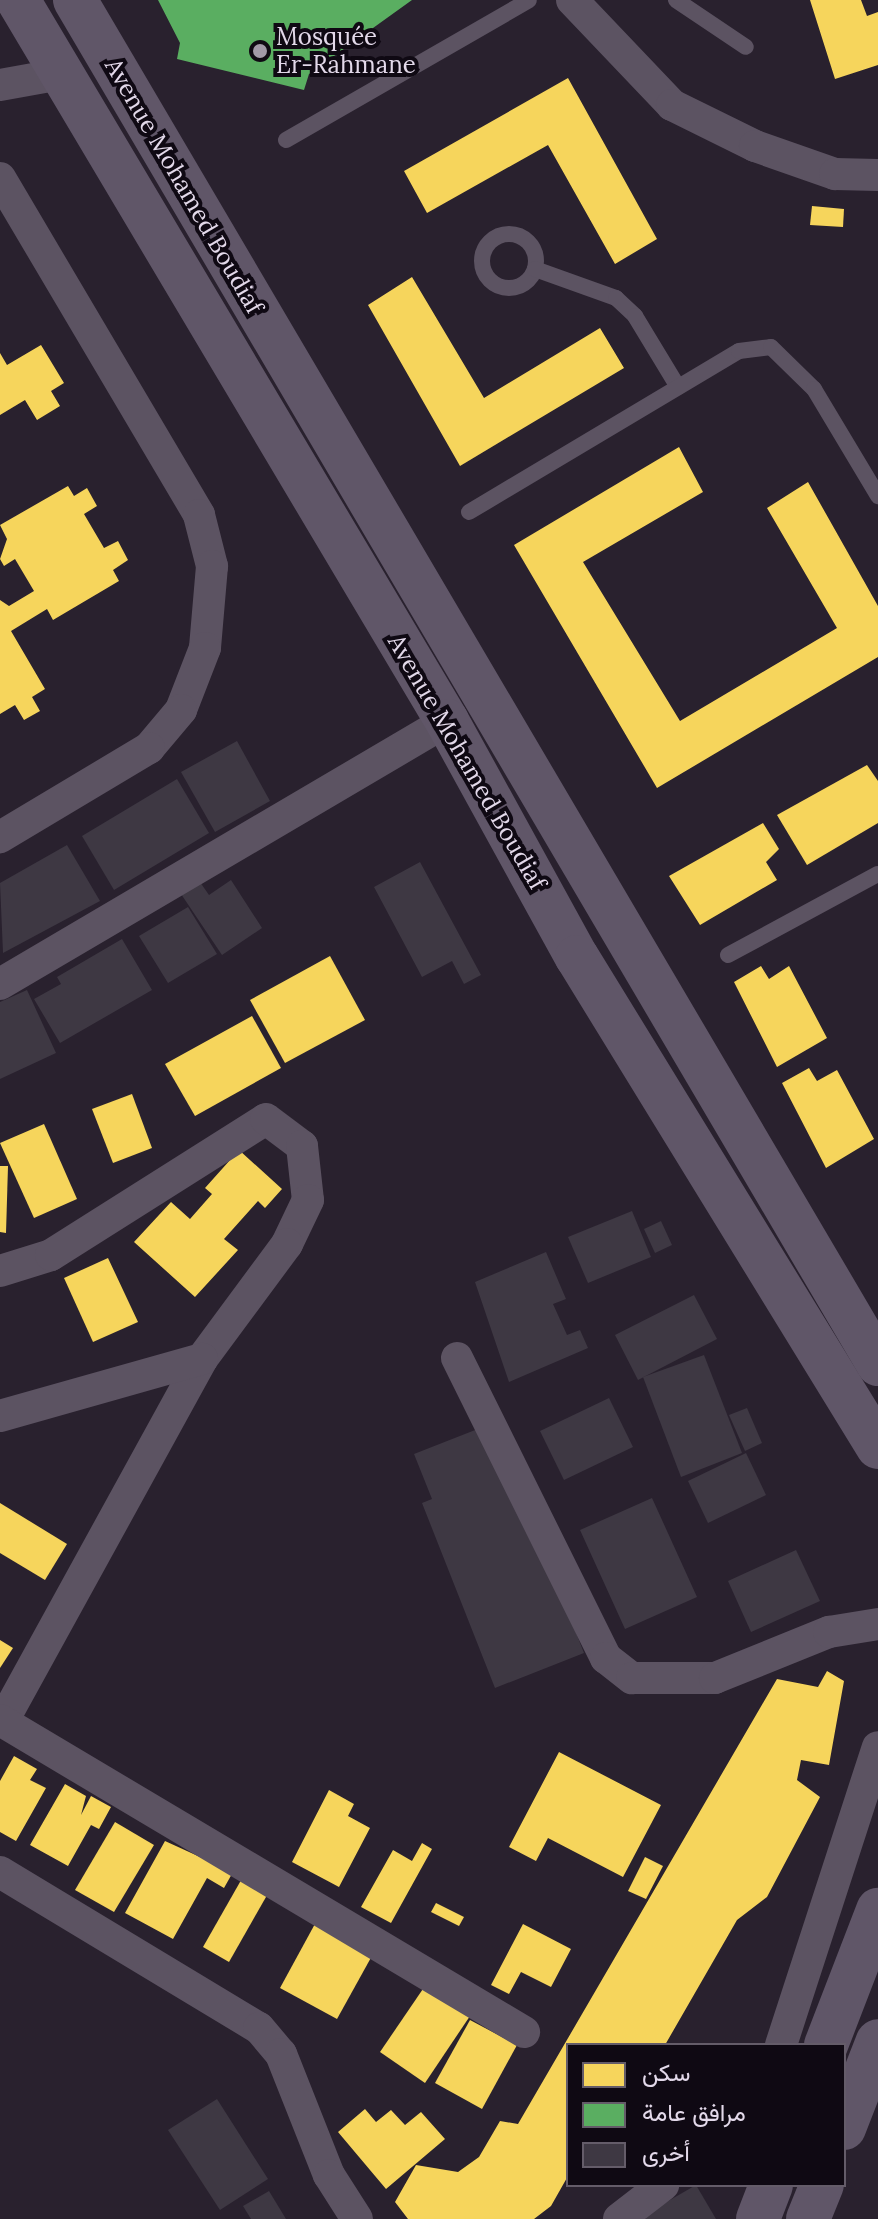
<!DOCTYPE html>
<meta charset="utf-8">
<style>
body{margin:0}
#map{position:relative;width:878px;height:2219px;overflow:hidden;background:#29212e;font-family:Lora,Vazirmatn,serif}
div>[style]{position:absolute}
.homes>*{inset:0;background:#f6d55c}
.public>*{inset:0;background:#5aae61}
.building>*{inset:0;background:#3e3843}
.lane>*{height:16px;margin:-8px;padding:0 8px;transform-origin:8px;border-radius:8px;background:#5c5362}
.lane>.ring{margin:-8px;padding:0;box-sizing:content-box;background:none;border:16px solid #5c5362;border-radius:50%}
.street>*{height:32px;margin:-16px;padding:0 16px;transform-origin:16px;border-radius:16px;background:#5c5362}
.secondary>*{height:44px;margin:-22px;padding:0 22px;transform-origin:22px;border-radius:22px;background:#605668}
.dots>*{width:22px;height:22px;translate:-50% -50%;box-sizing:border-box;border:4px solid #0f0913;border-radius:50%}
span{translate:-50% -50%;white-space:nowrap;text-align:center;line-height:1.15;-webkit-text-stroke:8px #0f0913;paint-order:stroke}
.poi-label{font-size:24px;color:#e3d9ea}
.left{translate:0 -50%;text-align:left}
.street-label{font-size:24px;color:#e3d9ea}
.legend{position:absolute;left:566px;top:2043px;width:280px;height:144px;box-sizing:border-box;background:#0f0913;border:2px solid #645c69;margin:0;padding:10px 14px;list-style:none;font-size:24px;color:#e3d9ea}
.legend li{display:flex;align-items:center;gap:16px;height:40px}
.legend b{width:40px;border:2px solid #645c69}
</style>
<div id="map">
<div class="homes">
<i style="clip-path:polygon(810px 0,861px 0,867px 16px,878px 12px,878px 65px,835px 79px)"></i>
<i style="clip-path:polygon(568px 78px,657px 239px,615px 264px,548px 145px,427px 213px,404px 171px)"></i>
<i style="clip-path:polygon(812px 206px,844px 209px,843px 227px,810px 225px)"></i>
<i style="clip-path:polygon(412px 277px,484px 398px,600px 328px,624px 368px,460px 466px,368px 305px)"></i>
<i style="clip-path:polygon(41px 345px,64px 383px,51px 391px,60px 406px,37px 420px,25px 400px,0 415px,0 353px,7px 365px)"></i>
<i style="clip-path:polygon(679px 447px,703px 492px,583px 562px,680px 721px,837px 628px,767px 508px,808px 482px,878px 606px,878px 657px,657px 788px,514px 545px)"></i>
<i style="clip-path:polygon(68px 486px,74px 496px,87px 488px,97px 506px,84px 514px,104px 548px,118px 541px,128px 560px,113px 570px,119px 581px,53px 620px,47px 609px,11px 631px,45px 689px,32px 697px,40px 711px,24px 720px,15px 705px,0 714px,0 600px,9px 606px,34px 591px,15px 559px,4px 566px,0 559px,7px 539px,0 525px)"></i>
<i style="clip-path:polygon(867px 765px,878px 781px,878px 823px,807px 865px,777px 815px)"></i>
<i style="clip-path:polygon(763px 823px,779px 849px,766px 862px,777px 880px,700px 925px,669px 876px)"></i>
<i style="clip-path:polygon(330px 956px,365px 1020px,285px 1063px,250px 1000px)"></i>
<i style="clip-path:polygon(761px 966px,769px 979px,789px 966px,827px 1038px,777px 1067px,734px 982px)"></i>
<i style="clip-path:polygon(252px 1016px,281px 1068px,195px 1116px,165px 1064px)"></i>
<i style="clip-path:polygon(809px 1068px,817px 1081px,837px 1070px,874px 1139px,826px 1168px,782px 1083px)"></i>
<i style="clip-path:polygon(132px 1094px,152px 1148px,113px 1163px,92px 1109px)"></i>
<i style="clip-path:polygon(44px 1124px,77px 1199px,34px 1218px,0 1143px)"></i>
<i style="clip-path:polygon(239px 1150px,282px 1189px,265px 1208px,258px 1201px,224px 1239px,238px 1250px,195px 1297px,134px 1242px,171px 1202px,190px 1219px,212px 1194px,205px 1188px)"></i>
<i style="clip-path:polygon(0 1166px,8px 1166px,6px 1233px,0 1232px)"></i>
<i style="clip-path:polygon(108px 1258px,138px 1322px,93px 1342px,64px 1278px)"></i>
<i style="clip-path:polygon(0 1503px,67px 1544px,45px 1580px,0 1553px)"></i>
<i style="clip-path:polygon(0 1640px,13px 1648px,0 1668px)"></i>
<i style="clip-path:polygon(827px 1671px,844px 1681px,829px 1765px,801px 1760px,797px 1780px,820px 1797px,767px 1897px,737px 1920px,665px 2045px,568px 2045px,568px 2176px,551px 2206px,534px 2219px,408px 2219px,395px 2202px,416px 2165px,458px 2172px,479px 2157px,500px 2121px,518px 2124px,777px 1679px,818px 1687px)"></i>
<i style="clip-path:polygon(559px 1752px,661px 1805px,623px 1877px,548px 1838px,536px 1861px,509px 1847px)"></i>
<i style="clip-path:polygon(14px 1756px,37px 1769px,30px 1780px,46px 1788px,16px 1841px,0 1832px,0 1781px)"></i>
<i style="clip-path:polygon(65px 1784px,86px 1796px,81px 1815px,91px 1796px,111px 1807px,99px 1829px,91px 1825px,68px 1866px,30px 1845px)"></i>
<i style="clip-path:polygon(329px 1790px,354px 1804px,348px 1816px,370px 1828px,339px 1887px,292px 1862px)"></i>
<i style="clip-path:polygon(115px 1822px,154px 1845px,114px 1912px,75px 1890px)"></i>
<i style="clip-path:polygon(165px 1841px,233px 1872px,224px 1888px,207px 1878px,173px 1939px,125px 1913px)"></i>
<i style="clip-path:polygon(422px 1843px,432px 1849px,391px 1923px,361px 1907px,393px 1850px,412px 1861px)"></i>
<i style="clip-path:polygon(645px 1857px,663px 1866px,646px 1899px,628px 1891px)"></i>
<i style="clip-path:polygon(244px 1875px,270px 1890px,229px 1962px,203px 1947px)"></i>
<i style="clip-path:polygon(436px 1903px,464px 1917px,459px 1926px,431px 1912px)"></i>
<i style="clip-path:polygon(316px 1922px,373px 1954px,337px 2019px,280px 1988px)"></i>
<i style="clip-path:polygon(523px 1924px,571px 1949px,551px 1987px,521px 1972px,509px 1994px,491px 1985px)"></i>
<i style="clip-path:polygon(427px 1983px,472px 2013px,425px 2083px,380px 2052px)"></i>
<i style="clip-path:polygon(470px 2020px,517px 2045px,482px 2109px,435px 2083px)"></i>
<i style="clip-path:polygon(365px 2109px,376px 2122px,391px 2110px,405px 2125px,421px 2112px,445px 2139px,386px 2189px,338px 2132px)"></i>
</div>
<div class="public">
<i style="clip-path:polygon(158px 0,412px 0,309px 74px,304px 90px,177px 59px,180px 43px)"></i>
</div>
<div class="building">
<i style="clip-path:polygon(237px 741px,270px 801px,215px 832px,181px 772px)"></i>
<i style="clip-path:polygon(177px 779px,209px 833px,114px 890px,82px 836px)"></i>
<i style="clip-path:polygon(67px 845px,100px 901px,3px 953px,0 883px)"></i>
<i style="clip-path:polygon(420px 862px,481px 975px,464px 984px,452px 961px,422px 977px,374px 887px)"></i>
<i style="clip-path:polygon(231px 880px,262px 928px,222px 955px,181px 894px,200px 882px,209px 895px)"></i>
<i style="clip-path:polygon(188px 907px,217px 954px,168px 983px,139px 936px)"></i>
<i style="clip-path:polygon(122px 939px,152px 990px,60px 1043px,34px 999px,61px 984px,57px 977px)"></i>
<i style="clip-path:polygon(27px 990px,56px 1053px,0 1079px,0 1002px)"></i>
<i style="clip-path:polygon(632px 1211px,651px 1257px,588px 1283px,568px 1237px)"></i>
<i style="clip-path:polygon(661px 1221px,672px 1245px,655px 1253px,644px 1229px)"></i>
<i style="clip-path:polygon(546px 1252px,566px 1299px,553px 1304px,567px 1335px,580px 1330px,588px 1348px,509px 1382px,475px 1282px)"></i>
<i style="clip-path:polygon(694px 1295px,717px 1339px,638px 1380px,615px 1335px)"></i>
<i style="clip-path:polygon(704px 1355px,742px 1453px,681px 1477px,643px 1377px)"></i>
<i style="clip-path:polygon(609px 1398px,633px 1447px,564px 1480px,540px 1431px)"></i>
<i style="clip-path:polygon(747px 1408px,762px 1443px,745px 1451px,729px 1415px)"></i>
<i style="clip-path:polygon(493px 1423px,584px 1653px,495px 1688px,422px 1503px,432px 1499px,414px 1454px)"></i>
<i style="clip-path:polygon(746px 1453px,766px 1495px,708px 1523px,688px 1481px)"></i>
<i style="clip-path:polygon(652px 1498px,697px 1597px,625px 1629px,580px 1530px)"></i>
<i style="clip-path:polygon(796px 1550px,820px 1601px,751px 1632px,728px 1581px)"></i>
<i style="clip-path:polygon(217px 2099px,268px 2179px,220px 2210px,168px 2130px)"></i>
<i style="clip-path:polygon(696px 2185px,716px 2219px,646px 2219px,644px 2215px)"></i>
<i style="clip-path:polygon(269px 2191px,286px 2219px,251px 2219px,243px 2206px)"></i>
</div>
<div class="lane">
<i style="left:676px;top:0;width:84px;rotate:33.9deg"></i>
<i style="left:286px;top:140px;width:280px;rotate:-29.9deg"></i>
<i class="ring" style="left:482px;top:234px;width:38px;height:38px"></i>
<i style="left:535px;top:269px;width:86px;rotate:19.7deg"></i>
<i style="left:616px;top:298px;width:26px;rotate:43deg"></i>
<i style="left:635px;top:316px;width:83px;rotate:58.8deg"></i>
<i style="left:469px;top:512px;width:314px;rotate:-30.8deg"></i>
<i style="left:739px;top:351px;width:32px;rotate:-7deg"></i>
<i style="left:771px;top:347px;width:60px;rotate:44.3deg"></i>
<i style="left:814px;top:389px;width:125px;rotate:59.1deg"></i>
<i style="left:728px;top:955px;width:170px;rotate:-28.4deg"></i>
</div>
<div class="street">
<i style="left:572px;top:0;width:145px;rotate:46.4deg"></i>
<i style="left:672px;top:105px;width:93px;rotate:26.3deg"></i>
<i style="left:755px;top:146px;width:85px;rotate:19.3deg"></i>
<i style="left:835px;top:174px;width:43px;rotate:1.3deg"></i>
<i style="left:0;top:85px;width:62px;rotate:-10.2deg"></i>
<i style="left:0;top:178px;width:391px;rotate:59.4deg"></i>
<i style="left:199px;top:515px;width:53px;rotate:75.7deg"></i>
<i style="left:212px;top:566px;width:82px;rotate:94.9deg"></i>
<i style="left:205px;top:648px;width:66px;rotate:111.2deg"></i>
<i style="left:181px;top:710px;width:50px;rotate:130.1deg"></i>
<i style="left:149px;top:748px;width:174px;rotate:149.1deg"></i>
<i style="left:0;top:984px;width:519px;rotate:-30.47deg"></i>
<i style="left:0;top:1271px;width:53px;rotate:-17.4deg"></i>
<i style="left:51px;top:1255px;width:254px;rotate:-32.3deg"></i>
<i style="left:266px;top:1119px;width:45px;rotate:36.9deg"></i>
<i style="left:302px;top:1146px;width:54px;rotate:83.7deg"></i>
<i style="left:308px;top:1200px;width:49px;rotate:115.5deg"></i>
<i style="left:287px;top:1244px;width:143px;rotate:126.5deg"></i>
<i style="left:202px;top:1359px;width:413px;rotate:118.8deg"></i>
<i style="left:457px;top:1358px;width:335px;rotate:63.6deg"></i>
<i style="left:606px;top:1658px;width:33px;rotate:38deg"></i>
<i style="left:632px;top:1678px;width:83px"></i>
<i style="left:715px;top:1678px;width:123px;rotate:-22deg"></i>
<i style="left:829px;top:1632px;width:50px;rotate:-9.3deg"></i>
<i style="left:0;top:1416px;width:210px;rotate:-15.8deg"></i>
<i style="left:0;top:1720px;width:610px;rotate:30.77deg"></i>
<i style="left:0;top:1872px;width:302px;rotate:31.1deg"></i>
<i style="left:259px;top:2028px;width:34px;rotate:50deg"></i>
<i style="left:281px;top:2054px;width:130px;rotate:68.4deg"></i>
<i style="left:329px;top:2175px;width:52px;rotate:57.5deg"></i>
<i style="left:781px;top:2045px;width:313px;rotate:-72deg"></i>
<i style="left:619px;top:2219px;width:56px;rotate:-37.7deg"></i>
</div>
<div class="secondary">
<i style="left:18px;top:0;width:839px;rotate:59.25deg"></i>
<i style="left:447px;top:721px;width:269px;rotate:61.2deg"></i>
<i style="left:577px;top:957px;width:575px;rotate:58.44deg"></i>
<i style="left:75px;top:0;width:1583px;rotate:59.51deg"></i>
<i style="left:826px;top:2045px;width:145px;rotate:-68.9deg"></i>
<i style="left:844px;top:2128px;width:93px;rotate:-68.7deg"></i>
<i style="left:758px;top:2219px;width:36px;rotate:-69deg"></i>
<i style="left:808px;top:2219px;width:37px;rotate:-68deg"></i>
</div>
<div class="dots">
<i style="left:260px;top:51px;background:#a299a8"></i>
</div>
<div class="poi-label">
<span class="left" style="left:276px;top:51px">Mosquée<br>Er-Rahmane</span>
</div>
<div class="street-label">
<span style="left:184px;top:186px;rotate:60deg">Avenue Mohamed Boudiaf</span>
<span style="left:467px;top:762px;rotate:60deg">Avenue Mohamed Boudiaf</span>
</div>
<ul class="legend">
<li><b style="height:22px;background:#f6d55c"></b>سكن</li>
<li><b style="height:22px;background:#5aae61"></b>مرافق عامة</li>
<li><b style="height:22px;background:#3e3843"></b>أخرى</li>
</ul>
</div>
